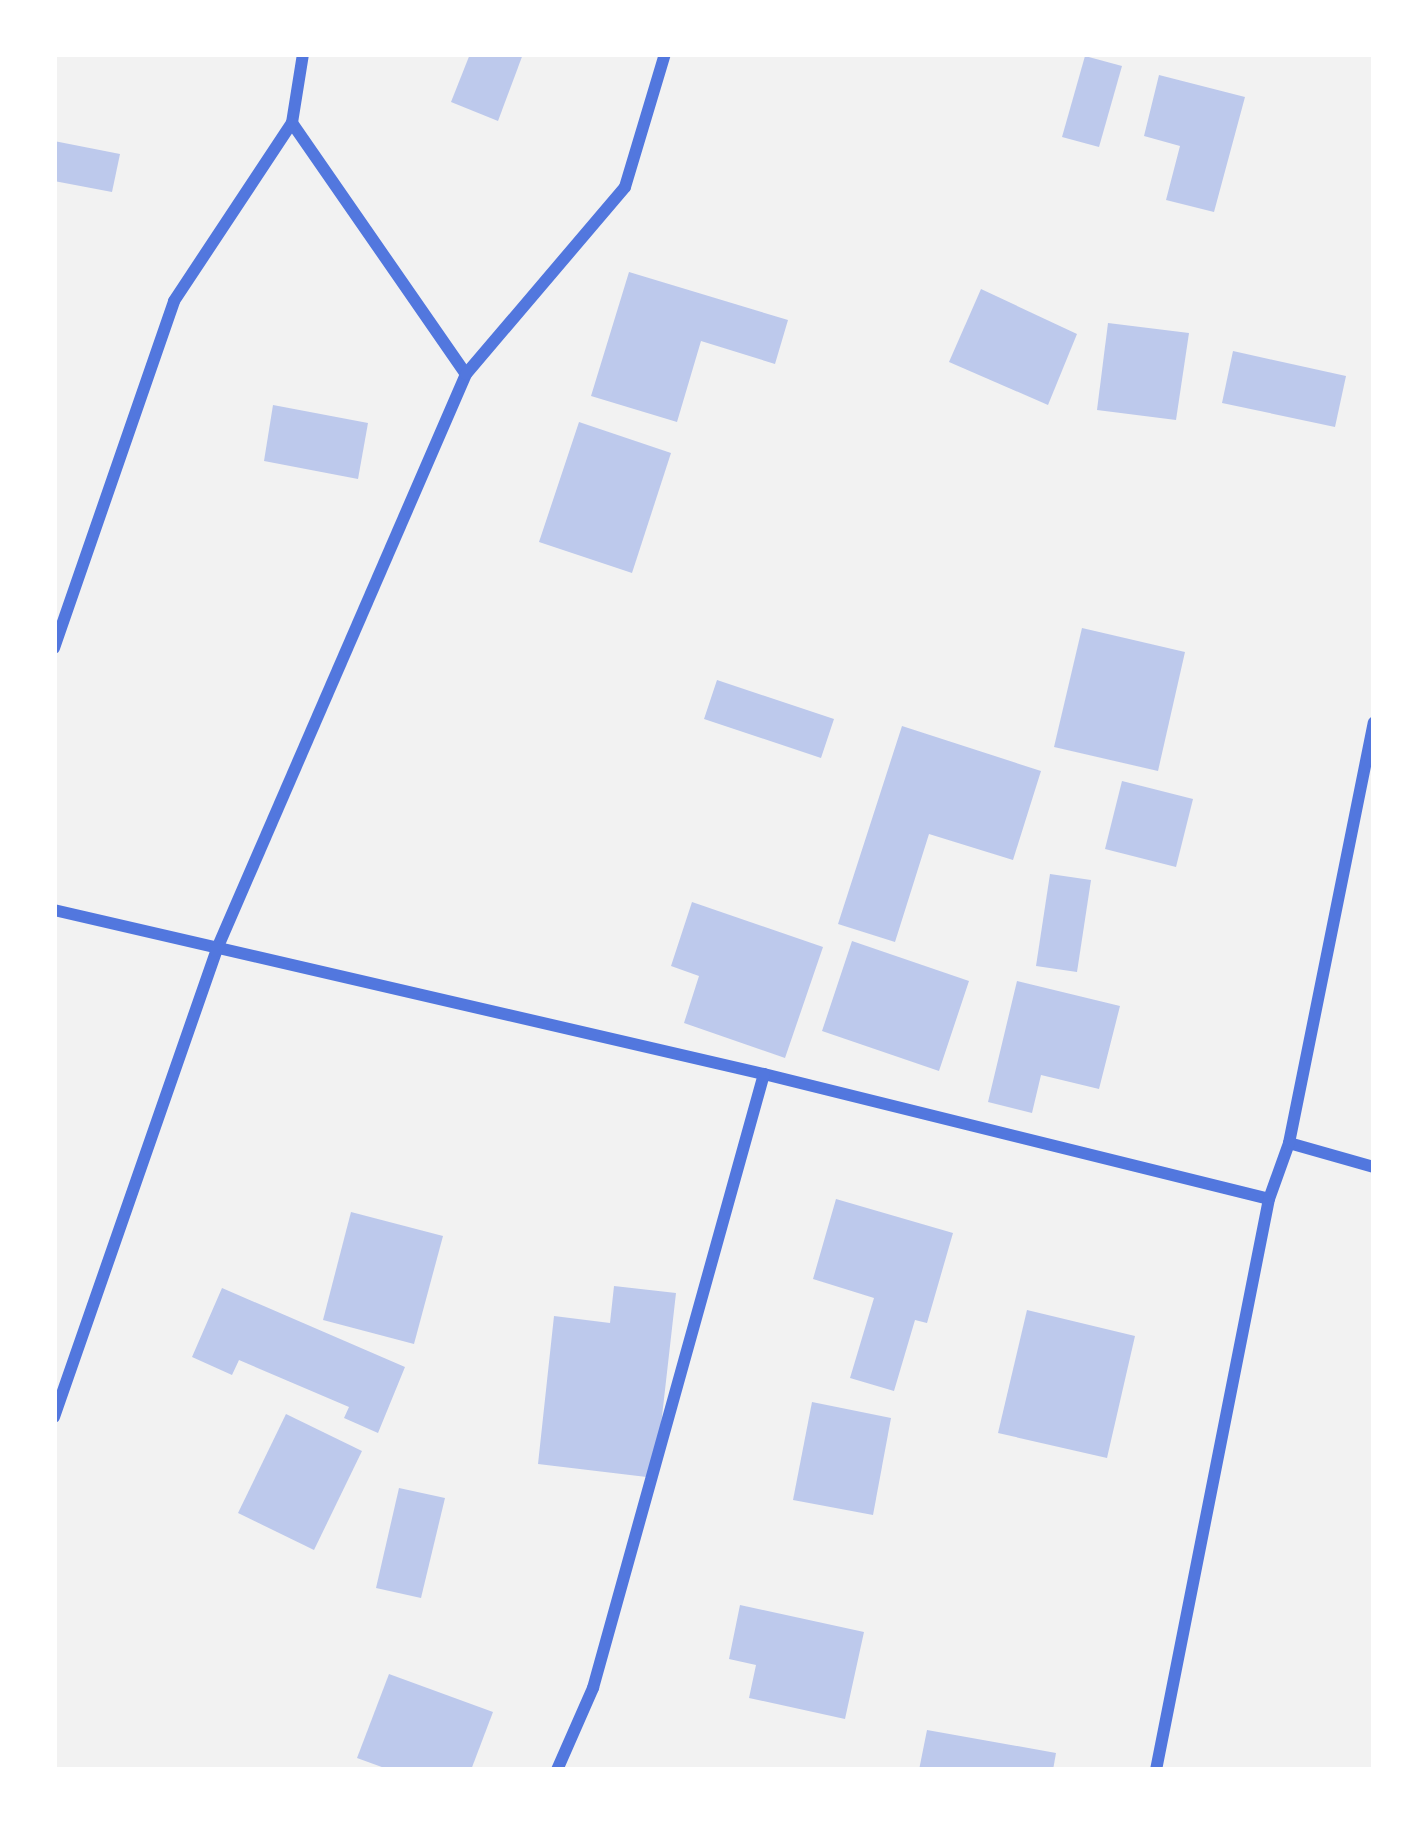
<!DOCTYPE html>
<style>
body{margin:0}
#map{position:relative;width:1428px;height:1824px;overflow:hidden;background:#f2f2f2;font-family:"Source Serif 4",serif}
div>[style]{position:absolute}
.building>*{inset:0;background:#bdc9ec}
.minor>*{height:12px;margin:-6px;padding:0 6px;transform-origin:6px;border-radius:6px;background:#5277de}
span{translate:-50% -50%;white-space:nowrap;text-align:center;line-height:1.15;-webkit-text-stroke:10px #fff;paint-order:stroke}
.frame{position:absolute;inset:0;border:57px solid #fff;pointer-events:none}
</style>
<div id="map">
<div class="building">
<i style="clip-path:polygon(470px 54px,523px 54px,498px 121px,451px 102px)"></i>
<i style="clip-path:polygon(1085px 56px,1122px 66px,1099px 147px,1062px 137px)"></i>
<i style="clip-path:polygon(1159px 75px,1245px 97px,1214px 212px,1166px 200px,1180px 146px,1144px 136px)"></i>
<i style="clip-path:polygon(54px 141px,120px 154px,112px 192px,54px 181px)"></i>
<i style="clip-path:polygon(629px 272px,788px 320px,775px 364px,701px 341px,677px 422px,591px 396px)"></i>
<i style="clip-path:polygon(981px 289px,1077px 334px,1048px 405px,949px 362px)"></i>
<i style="clip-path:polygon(1108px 323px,1189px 333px,1176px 420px,1097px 410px)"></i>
<i style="clip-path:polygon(1233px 351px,1346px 376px,1335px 427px,1222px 403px)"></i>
<i style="clip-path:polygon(273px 405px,368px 423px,358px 479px,264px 461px)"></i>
<i style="clip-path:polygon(579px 422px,671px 453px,632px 573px,539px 542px)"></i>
<i style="clip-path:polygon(1082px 628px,1185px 652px,1158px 771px,1054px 747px)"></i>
<i style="clip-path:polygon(717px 680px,834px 719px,821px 758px,704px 719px)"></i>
<i style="clip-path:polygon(902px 726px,1041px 771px,1013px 860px,929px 834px,895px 942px,838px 924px)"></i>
<i style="clip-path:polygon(1122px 781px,1193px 799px,1176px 867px,1105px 849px)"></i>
<i style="clip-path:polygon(1050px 874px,1091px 880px,1077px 972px,1036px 966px)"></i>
<i style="clip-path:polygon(692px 902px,823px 947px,785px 1058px,684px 1023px,699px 976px,671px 966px)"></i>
<i style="clip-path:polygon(852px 941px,969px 981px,939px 1071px,822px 1031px)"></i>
<i style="clip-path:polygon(1017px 981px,1120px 1006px,1099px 1089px,1041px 1075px,1032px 1113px,988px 1102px)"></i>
<i style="clip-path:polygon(836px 1199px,953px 1233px,927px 1323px,915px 1320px,894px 1391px,850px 1378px,874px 1298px,813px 1279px)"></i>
<i style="clip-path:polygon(351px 1212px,443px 1236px,414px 1344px,323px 1320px)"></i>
<i style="clip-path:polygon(614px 1286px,676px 1293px,655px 1478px,538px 1464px,554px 1316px,610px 1323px)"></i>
<i style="clip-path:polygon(222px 1288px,405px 1367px,378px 1433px,344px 1418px,349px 1407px,239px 1360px,232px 1375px,192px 1357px)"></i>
<i style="clip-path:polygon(1027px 1310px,1135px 1336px,1107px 1458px,998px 1433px)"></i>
<i style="clip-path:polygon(812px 1402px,891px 1418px,873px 1515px,793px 1500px)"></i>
<i style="clip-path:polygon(286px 1414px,362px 1451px,314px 1550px,238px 1513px)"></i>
<i style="clip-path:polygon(399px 1488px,445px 1498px,421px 1598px,376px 1588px)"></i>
<i style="clip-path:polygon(740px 1605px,864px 1632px,845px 1719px,749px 1698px,756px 1665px,729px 1659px)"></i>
<i style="clip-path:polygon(389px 1674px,493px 1712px,471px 1770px,390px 1770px,357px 1758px)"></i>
<i style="clip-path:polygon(927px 1730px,1056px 1753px,1053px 1770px,919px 1770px)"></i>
</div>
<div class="minor">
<i style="left:303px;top:54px;width:70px;rotate:99.1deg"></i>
<i style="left:292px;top:123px;width:305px;rotate:55.3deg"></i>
<i style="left:54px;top:648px;width:367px;rotate:-70.9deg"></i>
<i style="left:174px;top:301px;width:214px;rotate:-56.5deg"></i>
<i style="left:54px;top:910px;width:729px;rotate:13.01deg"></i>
<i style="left:764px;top:1074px;width:520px;rotate:13.9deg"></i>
<i style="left:1289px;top:1143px;width:88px;rotate:15.8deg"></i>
<i style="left:54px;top:1417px;width:493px;rotate:-70.8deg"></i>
<i style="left:216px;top:951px;width:629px;rotate:-66.57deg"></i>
<i style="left:466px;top:374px;width:245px;rotate:-49.6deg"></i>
<i style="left:625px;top:187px;width:139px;rotate:-73.3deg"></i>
<i style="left:557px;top:1770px;width:90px;rotate:-66.3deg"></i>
<i style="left:593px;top:1688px;width:637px;rotate:-74.44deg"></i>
<i style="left:1156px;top:1770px;width:582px;rotate:-78.81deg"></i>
<i style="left:1269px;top:1199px;width:59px;rotate:-70.3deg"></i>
<i style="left:1289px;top:1143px;width:429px;rotate:-78.6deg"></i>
</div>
<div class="frame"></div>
</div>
